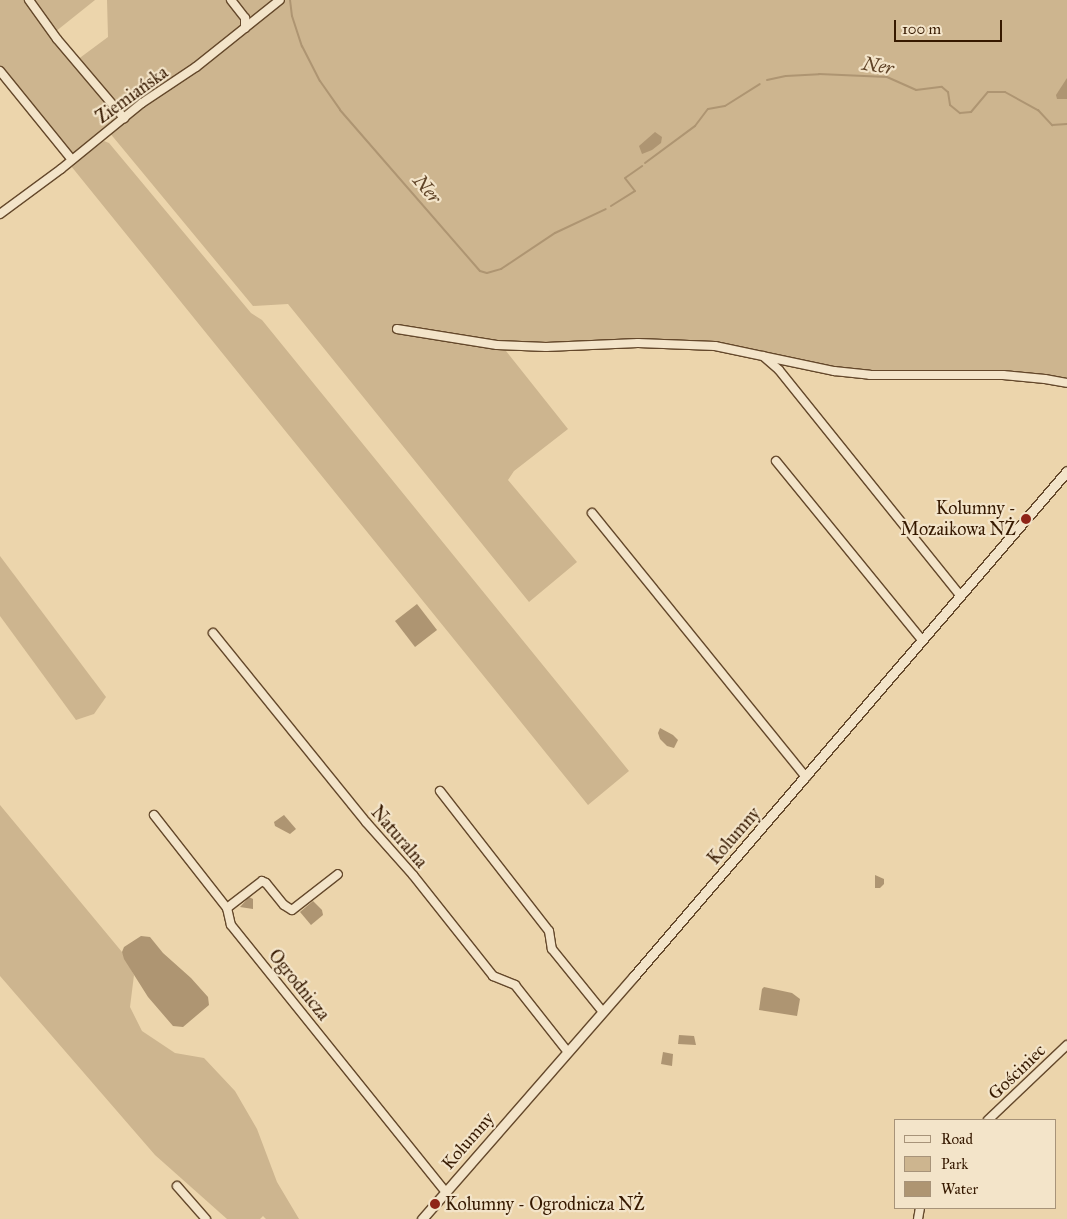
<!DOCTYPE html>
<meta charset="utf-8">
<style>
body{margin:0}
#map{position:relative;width:1067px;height:1219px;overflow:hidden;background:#ecd5ac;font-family:"IM FELL Great Primer",serif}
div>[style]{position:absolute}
.green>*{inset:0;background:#cdb58f}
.water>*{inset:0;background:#ae9572}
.stream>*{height:2px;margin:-1px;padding:0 1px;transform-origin:1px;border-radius:1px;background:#ae9572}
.roads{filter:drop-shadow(1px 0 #64482b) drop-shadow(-1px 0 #64482b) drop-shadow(0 1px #64482b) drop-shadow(0 -1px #64482b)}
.minor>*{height:8px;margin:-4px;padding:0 4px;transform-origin:4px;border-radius:4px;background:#f3e4c9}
.tertiary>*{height:9px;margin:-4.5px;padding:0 4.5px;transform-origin:4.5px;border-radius:4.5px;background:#f3e4c9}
.dots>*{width:14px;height:14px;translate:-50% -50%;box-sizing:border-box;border:2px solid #f3e4c9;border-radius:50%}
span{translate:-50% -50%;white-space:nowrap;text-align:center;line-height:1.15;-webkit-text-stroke:4.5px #f3e4c9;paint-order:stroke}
.street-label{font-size:18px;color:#361900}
.poi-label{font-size:18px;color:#361900}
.right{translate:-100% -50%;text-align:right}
.left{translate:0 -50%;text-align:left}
.water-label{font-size:19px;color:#604428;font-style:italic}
.legend{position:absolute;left:894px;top:1119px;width:162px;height:90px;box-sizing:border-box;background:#f3e4c9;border:1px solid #a79379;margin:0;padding:6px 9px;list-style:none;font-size:15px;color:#361900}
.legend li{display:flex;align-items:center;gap:10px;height:25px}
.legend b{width:25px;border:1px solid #a79379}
.scale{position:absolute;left:894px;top:20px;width:108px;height:22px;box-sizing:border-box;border:2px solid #361900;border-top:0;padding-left:6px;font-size:15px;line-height:18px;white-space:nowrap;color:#361900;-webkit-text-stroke:4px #f3e4c9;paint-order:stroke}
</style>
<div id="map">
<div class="green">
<i style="clip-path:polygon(0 0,26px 0,77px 60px,108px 37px,107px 0,1067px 0,1067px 382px,859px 372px,726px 346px,502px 346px,568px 429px,514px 471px,508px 480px,577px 562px,529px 602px,288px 304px,253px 306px,109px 132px,68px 160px,0 76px)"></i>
<i style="clip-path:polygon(33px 0,95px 0,55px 32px)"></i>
<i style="clip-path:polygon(104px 141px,109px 143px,251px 313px,262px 320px,629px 771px,588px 805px,71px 166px)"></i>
<i style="clip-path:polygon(0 556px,106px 697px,94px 714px,76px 720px,0 616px)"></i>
<i style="clip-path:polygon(0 805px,122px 952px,134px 975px,130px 1007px,142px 1031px,175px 1053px,204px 1058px,235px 1091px,257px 1129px,277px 1182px,299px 1219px,266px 1219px,263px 1216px,260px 1219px,227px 1219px,155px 1155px,0 976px)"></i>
</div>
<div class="water">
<i style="clip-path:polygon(1067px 78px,1067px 99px,1057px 99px,1056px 95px)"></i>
<i style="clip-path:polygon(655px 132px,662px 137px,661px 143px,652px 150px,642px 154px,639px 146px)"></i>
<i style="clip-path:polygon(417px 604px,437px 630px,415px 647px,395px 621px)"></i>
<i style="clip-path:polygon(660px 728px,673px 735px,678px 740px,674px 748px,667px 746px,660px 739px,658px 733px)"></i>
<i style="clip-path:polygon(284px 815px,296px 829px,290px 834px,275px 826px,274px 822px)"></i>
<i style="clip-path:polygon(875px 875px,884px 879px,884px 884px,880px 888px,875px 888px)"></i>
<i style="clip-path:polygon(249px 897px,253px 899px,253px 909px,240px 907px)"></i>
<i style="clip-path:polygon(313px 901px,322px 910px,323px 915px,311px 925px,300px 912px)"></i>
<i style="clip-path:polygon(141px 936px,150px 937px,163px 953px,191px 978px,208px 997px,209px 1005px,183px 1027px,173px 1026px,148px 997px,124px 959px,122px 952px,124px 947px)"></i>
<i style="clip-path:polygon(764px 987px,792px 993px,800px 999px,797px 1016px,759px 1010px,762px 989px)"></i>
<i style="clip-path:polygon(679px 1035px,694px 1036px,696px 1045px,678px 1044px)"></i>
<i style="clip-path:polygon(663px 1052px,673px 1054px,672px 1066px,661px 1064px)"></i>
</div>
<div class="stream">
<i style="left:290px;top:0;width:16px;rotate:83deg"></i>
<i style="left:292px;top:16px;width:32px;rotate:72deg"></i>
<i style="left:302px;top:46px;width:39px;rotate:63deg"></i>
<i style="left:320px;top:81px;width:35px;rotate:55deg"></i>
<i style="left:340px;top:110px;width:213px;rotate:49deg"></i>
<i style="left:480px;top:271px;width:7px;rotate:16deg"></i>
<i style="left:487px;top:273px;width:15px;rotate:-16deg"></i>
<i style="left:501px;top:269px;width:65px;rotate:-33.7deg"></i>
<i style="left:555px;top:233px;width:56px;rotate:-25.2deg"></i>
<i style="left:767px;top:80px;width:19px;rotate:-12deg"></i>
<i style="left:786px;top:76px;width:33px;rotate:-3deg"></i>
<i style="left:819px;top:74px;width:68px;rotate:2.5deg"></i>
<i style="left:887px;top:77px;width:32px;rotate:24deg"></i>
<i style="left:916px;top:90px;width:26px;rotate:-7deg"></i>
<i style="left:942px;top:87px;width:8px;rotate:40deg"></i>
<i style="left:948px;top:92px;width:13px;rotate:81deg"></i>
<i style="left:950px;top:105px;width:13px;rotate:39deg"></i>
<i style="left:960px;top:113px;width:11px;rotate:-5deg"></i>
<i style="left:971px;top:112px;width:26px;rotate:-50deg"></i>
<i style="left:988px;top:92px;width:17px"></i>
<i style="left:1005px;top:92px;width:38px;rotate:29deg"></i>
<i style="left:1038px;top:110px;width:21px;rotate:47deg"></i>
<i style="left:1052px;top:125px;width:15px;rotate:-4deg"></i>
<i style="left:645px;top:163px;width:62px;rotate:-36.5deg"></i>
<i style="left:695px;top:126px;width:21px;rotate:-53deg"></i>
<i style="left:708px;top:109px;width:17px;rotate:-10deg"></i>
<i style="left:725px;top:106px;width:41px;rotate:-32.2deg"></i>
<i style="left:611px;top:206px;width:28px;rotate:-32deg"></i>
<i style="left:635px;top:191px;width:16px;rotate:-128deg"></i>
<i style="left:625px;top:178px;width:21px;rotate:-35deg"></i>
</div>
<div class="roads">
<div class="minor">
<i style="left:29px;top:0;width:48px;rotate:54.3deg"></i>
<i style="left:57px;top:39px;width:104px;rotate:49.7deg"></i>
<i style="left:231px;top:0;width:23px;rotate:52deg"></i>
<i style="left:245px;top:18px;width:10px;rotate:90deg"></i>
<i style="left:0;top:71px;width:114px;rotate:51deg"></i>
<i style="left:0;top:214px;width:76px;rotate:-36.4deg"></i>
<i style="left:61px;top:169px;width:104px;rotate:-39.2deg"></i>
<i style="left:142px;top:103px;width:65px;rotate:-33.7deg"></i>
<i style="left:196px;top:67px;width:107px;rotate:-38.6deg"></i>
<i style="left:397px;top:329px;width:101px;rotate:9.1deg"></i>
<i style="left:497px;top:345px;width:49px;rotate:2.3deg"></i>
<i style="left:546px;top:347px;width:92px;rotate:-2.5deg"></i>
<i style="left:638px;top:343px;width:77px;rotate:2.2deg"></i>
<i style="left:715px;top:346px;width:122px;rotate:11.9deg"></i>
<i style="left:834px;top:371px;width:36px;rotate:6deg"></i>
<i style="left:870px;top:375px;width:133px"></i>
<i style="left:1003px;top:375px;width:42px;rotate:5.4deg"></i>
<i style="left:1045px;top:379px;width:22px;rotate:10deg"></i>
<i style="left:763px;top:356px;width:21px;rotate:41deg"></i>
<i style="left:779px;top:370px;width:289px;rotate:51.2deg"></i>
<i style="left:776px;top:461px;width:231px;rotate:50.8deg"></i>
<i style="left:592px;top:513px;width:340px;rotate:51deg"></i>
<i style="left:213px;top:633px;width:243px;rotate:51deg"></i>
<i style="left:366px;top:822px;width:71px;rotate:48.4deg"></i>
<i style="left:413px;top:875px;width:129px;rotate:51.6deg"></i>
<i style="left:493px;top:976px;width:24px;rotate:22deg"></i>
<i style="left:515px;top:985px;width:85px;rotate:51.7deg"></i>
<i style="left:440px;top:791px;width:177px;rotate:52.1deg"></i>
<i style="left:549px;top:931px;width:18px;rotate:81deg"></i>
<i style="left:552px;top:949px;width:81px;rotate:51deg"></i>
<i style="left:154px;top:815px;width:118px;rotate:51.9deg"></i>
<i style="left:227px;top:908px;width:17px;rotate:77deg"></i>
<i style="left:231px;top:925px;width:343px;rotate:51.2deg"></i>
<i style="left:227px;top:908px;width:44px;rotate:-37.6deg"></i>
<i style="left:262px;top:881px;width:4px;rotate:27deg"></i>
<i style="left:266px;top:883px;width:28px;rotate:51deg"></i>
<i style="left:284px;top:905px;width:9px;rotate:32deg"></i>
<i style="left:292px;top:910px;width:58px;rotate:-38deg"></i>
<i style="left:988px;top:1120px;width:109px;rotate:-43.5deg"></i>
<i style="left:177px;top:1186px;width:44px;rotate:48.7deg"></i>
<i style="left:918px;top:1219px;width:11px;rotate:-80deg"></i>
</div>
<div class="tertiary">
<i style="left:422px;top:1219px;width:322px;rotate:-48.9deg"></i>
<i style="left:634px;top:976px;width:665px;rotate:-49.39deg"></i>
</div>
</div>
<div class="dots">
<i style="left:1026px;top:519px;background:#8f2418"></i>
<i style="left:435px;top:1204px;background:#8f2418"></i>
</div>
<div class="street-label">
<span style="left:132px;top:95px;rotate:-36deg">Ziemiańska</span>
<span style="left:734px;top:836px;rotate:-49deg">Kolumny</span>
<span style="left:399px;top:837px;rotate:49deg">Naturalna</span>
<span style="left:299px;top:985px;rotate:51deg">Ogrodnicza</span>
<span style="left:1017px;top:1072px;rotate:-44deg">Gościniec</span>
<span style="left:468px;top:1141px;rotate:-49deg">Kolumny</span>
</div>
<div class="poi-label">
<span class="right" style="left:1016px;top:519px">Kolumny -<br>Mozaikowa NŻ</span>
<span class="left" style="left:445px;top:1204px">Kolumny - Ogrodnicza NŻ</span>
</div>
<div class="water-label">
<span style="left:878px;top:66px;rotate:9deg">Ner</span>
<span style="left:427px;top:189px;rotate:49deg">Ner</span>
</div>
<ul class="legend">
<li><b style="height:6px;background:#f3e4c9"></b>Road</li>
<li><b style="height:14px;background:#cdb58f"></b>Park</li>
<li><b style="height:14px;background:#ae9572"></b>Water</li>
</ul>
<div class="scale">100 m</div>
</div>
